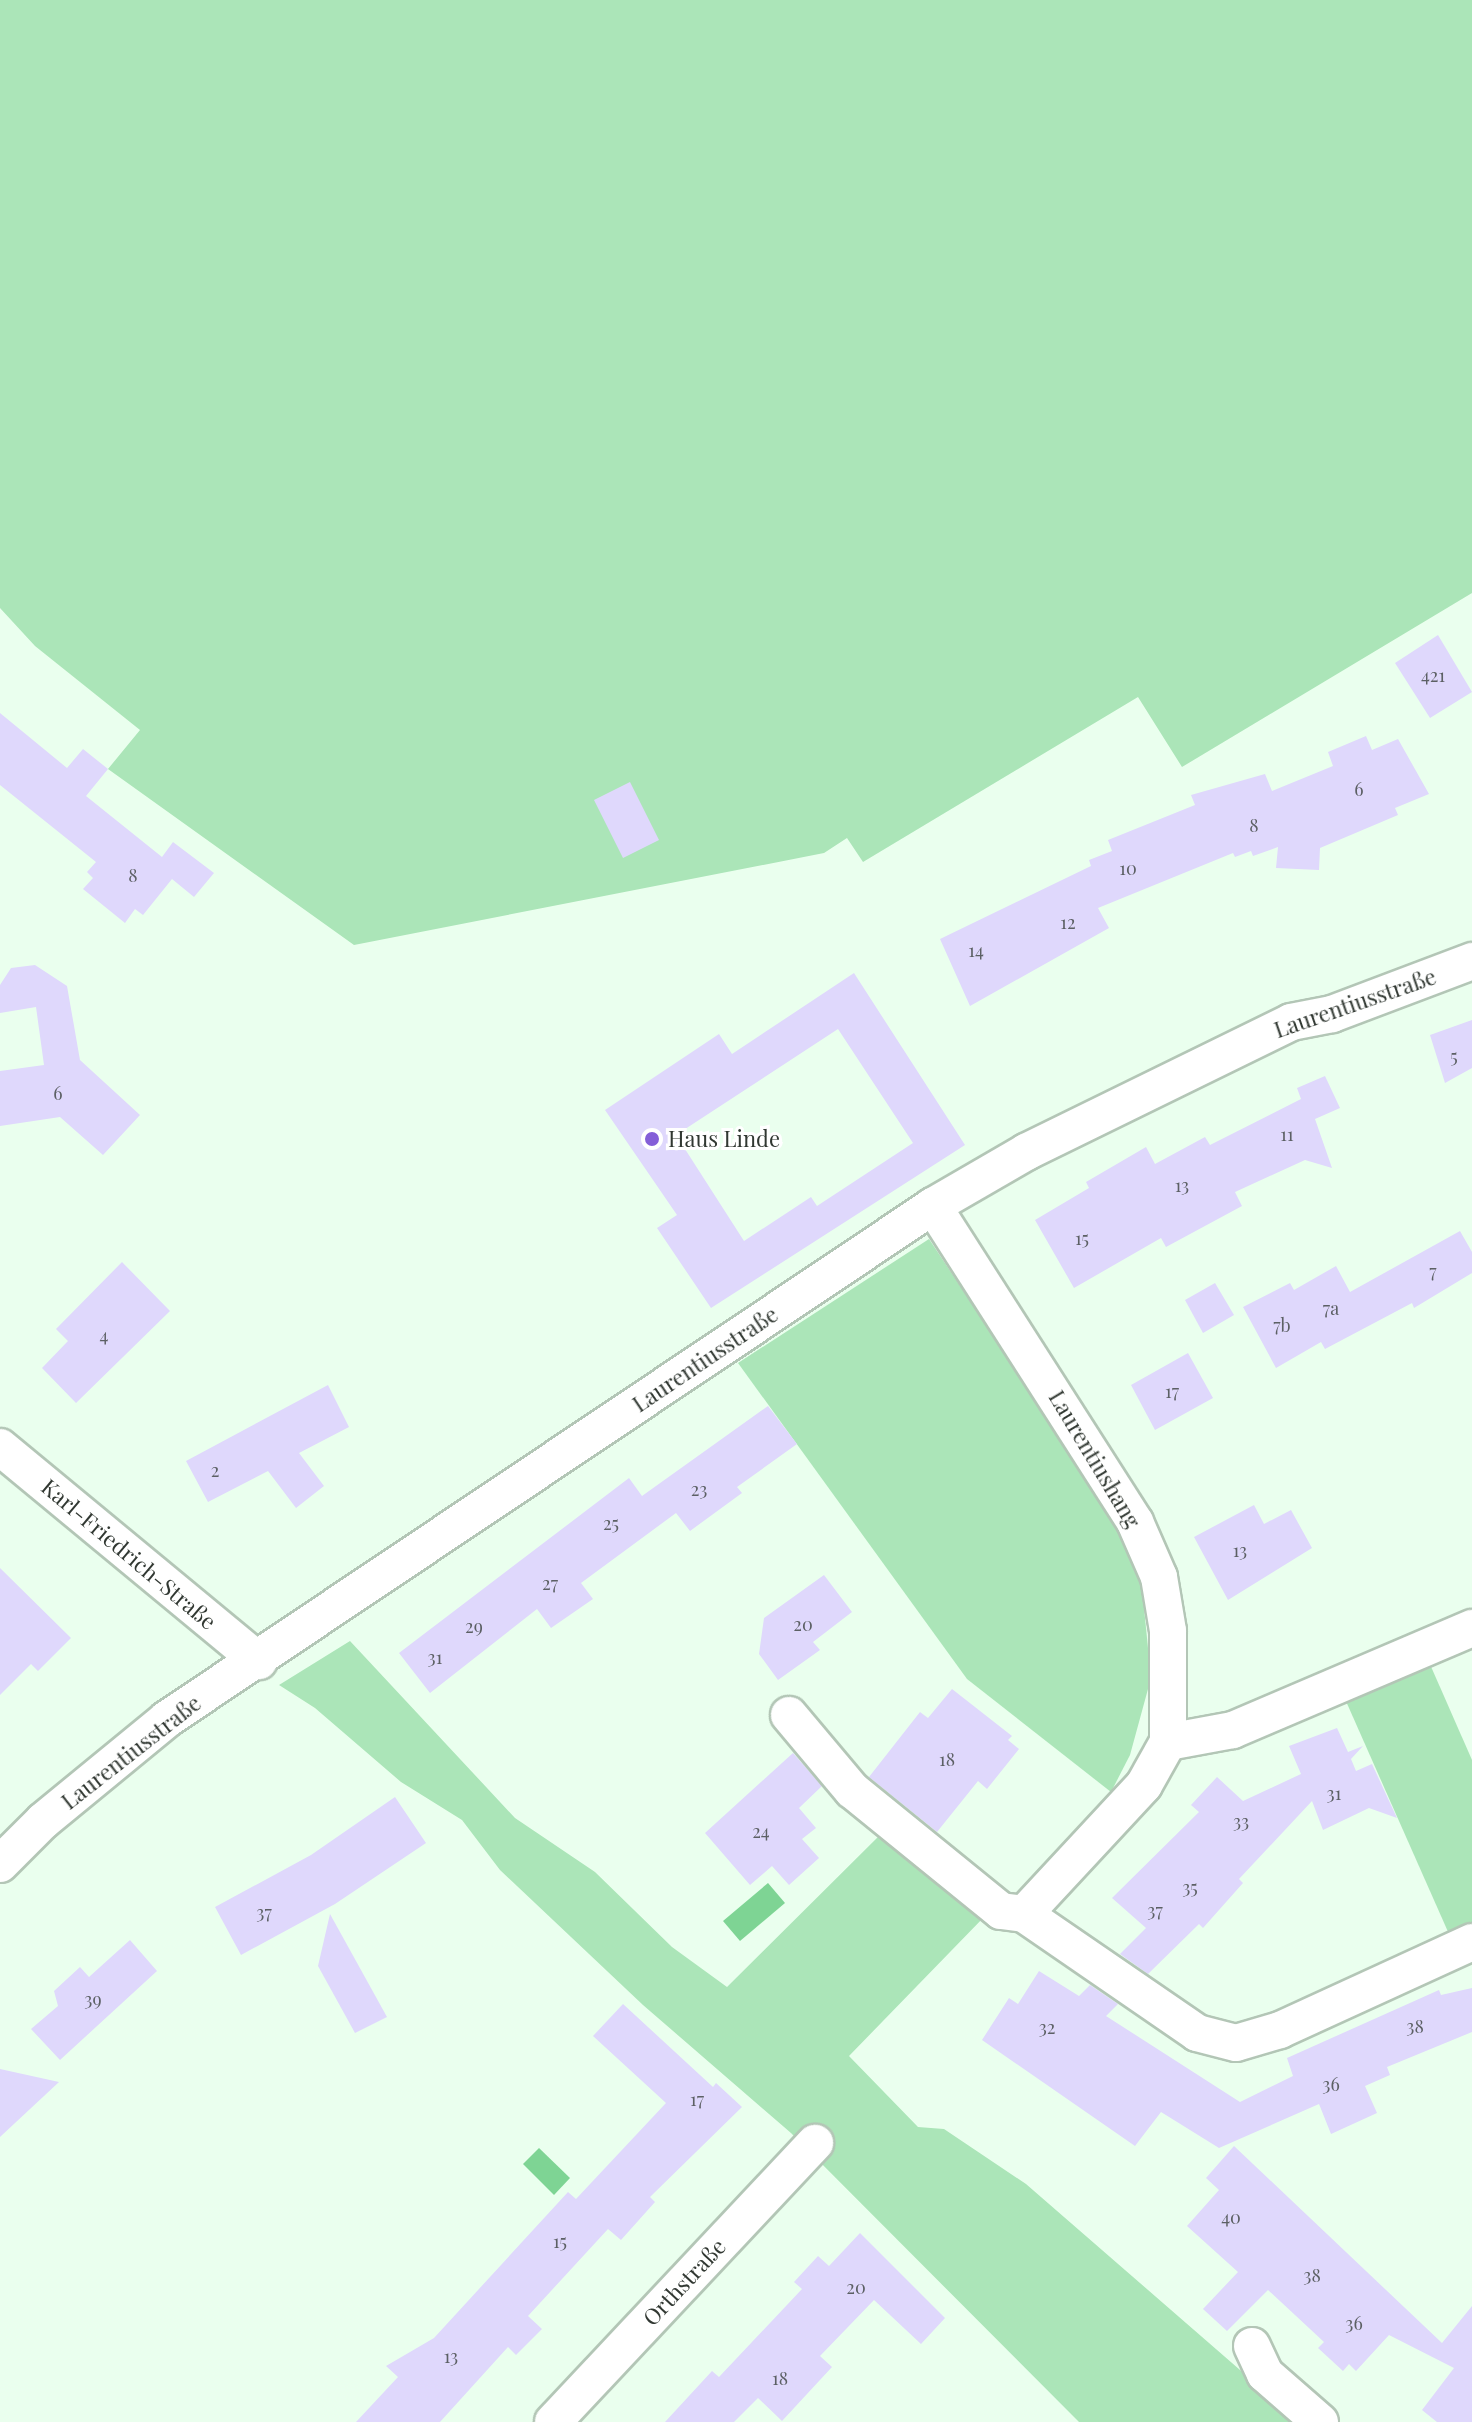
<!DOCTYPE html>
<meta charset="utf-8">
<style>
body{margin:0}
#map{position:relative;width:1472px;height:2422px;overflow:hidden;background:#eaffee;font-family:"Playfair Display",serif}
div>[style]{position:absolute}
.green>*{inset:0;background:#abe5b8}
.water>*{inset:0;background:#7ed494}
.building>*{inset:0;background:#dfd8fc}
.roads{filter:drop-shadow(2px 0 #b3c6b6) drop-shadow(-2px 0 #b3c6b6) drop-shadow(0 2px #b3c6b6) drop-shadow(0 -2px #b3c6b6)}
.street>*{height:36px;margin:-18px;padding:0 18px;transform-origin:18px;border-radius:18px;background:#fff}
.dots>*{width:22px;height:22px;translate:-50% -50%;box-sizing:border-box;border:4px solid #fff;border-radius:50%}
span{translate:-50% -50%;white-space:nowrap;text-align:center;line-height:1.15;-webkit-text-stroke:6px #fff;paint-order:stroke}
.number-label{font-size:18px;color:#5c6064}
.number-label span{-webkit-text-stroke-width:0}
.street-label{font-size:22px;color:#313832}
.poi-label{font-size:22px;color:#313832}
.left{translate:0 -50%;text-align:left}
</style>
<div id="map">
<div class="green">
<i style="clip-path:polygon(0 0,1472px 0,1472px 593px,1182px 767px,1138px 697px,863px 862px,847px 838px,824px 853px,354px 945px,108px 769px,140px 730px,35px 646px,0 608px)"></i>
<i style="clip-path:polygon(929px 1239px,1115px 1519px,1141px 1578px,1151px 1678px,1130px 1755px,1111px 1792px,967px 1679px,738px 1363px)"></i>
<i style="clip-path:polygon(350px 1641px,515px 1818px,595px 1872px,672px 1947px,727px 1987px,882px 1833px,985px 1916px,849px 2056px,918px 2127px,944px 2129px,1026px 2184px,1300px 2422px,1079px 2422px,791px 2133px,643px 2005px,500px 1870px,462px 1820px,401px 1782px,315px 1708px,279px 1685px)"></i>
<i style="clip-path:polygon(1429px 1662px,1472px 1760px,1472px 1924px,1449px 1934px,1345px 1699px)"></i>
</div>
<div class="water">
<i style="clip-path:polygon(768px 1883px,785px 1903px,740px 1941px,723px 1921px)"></i>
<i style="clip-path:polygon(539px 2148px,570px 2178px,554px 2195px,523px 2164px)"></i>
</div>
<div class="building">
<i style="clip-path:polygon(1438px 635px,1472px 692px,1430px 718px,1395px 663px)"></i>
<i style="clip-path:polygon(0 713px,67px 768px,83px 749px,108px 769px,86px 796px,162px 857px,173px 842px,214px 873px,194px 897px,172px 879px,143px 915px,135px 909px,125px 923px,83px 889px,93px 878px,87px 872px,96px 862px,0 785px)"></i>
<i style="clip-path:polygon(1366px 736px,1372px 750px,1398px 739px,1429px 794px,1395px 808px,1398px 815px,1320px 848px,1319px 870px,1276px 868px,1278px 847px,1253px 856px,1251px 851px,1235px 857px,1233px 853px,1098px 908px,1109px 928px,970px 1006px,940px 939px,1091px 866px,1089px 860px,1112px 851px,1108px 840px,1195px 805px,1191px 795px,1265px 774px,1272px 791px,1333px 766px,1328px 752px)"></i>
<i style="clip-path:polygon(630px 782px,659px 840px,623px 858px,594px 800px)"></i>
<i style="clip-path:polygon(35px 965px,67px 986px,80px 1060px,140px 1115px,103px 1155px,60px 1117px,0 1126px,0 1071px,44px 1065px,36px 1007px,0 1013px,0 985px,11px 968px)"></i>
<i style="clip-path:polygon(evenodd,854px 973px,965px 1145px,711px 1308px,657px 1228px,677px 1215px,605px 1110px,719px 1034px,732px 1054px,854px 973px,838px 1029px,913px 1143px,817px 1206px,811px 1197px,744px 1241px,676px 1135px,838px 1029px)"></i>
<i style="clip-path:polygon(1472px 1020px,1472px 1068px,1445px 1083px,1430px 1035px)"></i>
<i style="clip-path:polygon(1325px 1076px,1340px 1108px,1315px 1119px,1332px 1168px,1305px 1160px,1235px 1192px,1242px 1206px,1166px 1247px,1161px 1238px,1074px 1288px,1035px 1220px,1089px 1188px,1086px 1182px,1146px 1147px,1155px 1164px,1205px 1137px,1210px 1145px,1301px 1099px,1297px 1088px)"></i>
<i style="clip-path:polygon(1460px 1231px,1472px 1252px,1472px 1273px,1414px 1308px,1412px 1303px,1325px 1349px,1321px 1342px,1276px 1368px,1243px 1307px,1290px 1283px,1294px 1290px,1336px 1266px,1350px 1292px)"></i>
<i style="clip-path:polygon(122px 1262px,170px 1311px,76px 1403px,42px 1368px,68px 1341px,56px 1329px)"></i>
<i style="clip-path:polygon(1215px 1283px,1234px 1315px,1203px 1333px,1185px 1300px)"></i>
<i style="clip-path:polygon(1188px 1353px,1213px 1398px,1155px 1430px,1131px 1385px)"></i>
<i style="clip-path:polygon(328px 1385px,349px 1427px,299px 1453px,324px 1486px,296px 1508px,268px 1471px,208px 1502px,186px 1461px)"></i>
<i style="clip-path:polygon(768px 1406px,797px 1444px,737px 1487px,742px 1493px,690px 1531px,676px 1513px,581px 1583px,593px 1599px,551px 1628px,537px 1609px,430px 1693px,399px 1653px,629px 1478px,642px 1496px)"></i>
<i style="clip-path:polygon(1254px 1505px,1264px 1524px,1291px 1510px,1312px 1548px,1228px 1600px,1194px 1537px)"></i>
<i style="clip-path:polygon(0 1568px,71px 1638px,38px 1671px,31px 1664px,0 1695px)"></i>
<i style="clip-path:polygon(824px 1575px,852px 1612px,813px 1642px,820px 1650px,778px 1680px,759px 1654px,764px 1618px)"></i>
<i style="clip-path:polygon(952px 1689px,1012px 1736px,1008px 1740px,1019px 1749px,987px 1789px,978px 1781px,937px 1832px,869px 1777px,920px 1712px,928px 1718px)"></i>
<i style="clip-path:polygon(1337px 1728px,1348px 1752px,1363px 1746px,1351px 1759px,1356px 1771px,1372px 1764px,1397px 1818px,1369px 1808px,1323px 1830px,1312px 1801px,1239px 1879px,1243px 1883px,1203px 1928px,1199px 1924px,1148px 1974px,1120px 1954px,1146px 1928px,1112px 1898px,1199px 1812px,1191px 1805px,1217px 1777px,1243px 1801px,1301px 1774px,1289px 1746px)"></i>
<i style="clip-path:polygon(793px 1753px,822px 1786px,799px 1808px,816px 1828px,802px 1839px,819px 1858px,789px 1885px,772px 1866px,750px 1885px,705px 1833px)"></i>
<i style="clip-path:polygon(395px 1797px,426px 1843px,335px 1904px,241px 1955px,215px 1907px,311px 1855px)"></i>
<i style="clip-path:polygon(330px 1914px,387px 2017px,355px 2033px,318px 1966px)"></i>
<i style="clip-path:polygon(130px 1940px,157px 1971px,60px 2060px,31px 2029px,58px 2006px,54px 1991px,80px 1967px,89px 1977px)"></i>
<i style="clip-path:polygon(1039px 1971px,1079px 1996px,1090px 1985px,1118px 2004px,1106px 2016px,1240px 2102px,1293px 2076px,1287px 2058px,1439px 1990px,1441px 1995px,1472px 1988px,1472px 2032px,1387px 2067px,1390px 2075px,1365px 2086px,1377px 2113px,1331px 2134px,1319px 2104px,1219px 2148px,1161px 2112px,1135px 2146px,982px 2040px,1009px 1998px,1018px 2004px)"></i>
<i style="clip-path:polygon(623px 2004px,713px 2087px,716px 2083px,742px 2107px,650px 2197px,655px 2202px,621px 2240px,608px 2229px,528px 2316px,542px 2329px,516px 2355px,508px 2347px,440px 2422px,356px 2422px,398px 2377px,386px 2366px,434px 2338px,568px 2192px,576px 2199px,666px 2103px,593px 2036px)"></i>
<i style="clip-path:polygon(0 2069px,59px 2082px,0 2137px)"></i>
<i style="clip-path:polygon(1234px 2146px,1442px 2343px,1472px 2306px,1472px 2422px,1437px 2422px,1422px 2410px,1454px 2368px,1389px 2335px,1356px 2371px,1349px 2364px,1343px 2371px,1318px 2348px,1324px 2342px,1268px 2290px,1227px 2331px,1203px 2309px,1238px 2272px,1187px 2226px,1219px 2190px,1206px 2178px)"></i>
<i style="clip-path:polygon(860px 2233px,945px 2318px,921px 2344px,874px 2300px,820px 2356px,832px 2367px,782px 2421px,758px 2398px,734px 2422px,665px 2422px,712px 2371px,719px 2377px,802px 2289px,794px 2282px,818px 2256px,829px 2266px)"></i>
</div>
<div class="roads">
<div class="street">
<i style="left:933px;top:1206px;width:375px;rotate:57.4deg"></i>
<i style="left:1135px;top:1522px;width:60px;rotate:66.4deg"></i>
<i style="left:1159px;top:1577px;width:55px;rotate:80.5deg"></i>
<i style="left:1168px;top:1631px;width:111px;rotate:90deg"></i>
<i style="left:1168px;top:1742px;width:49px;rotate:119.2deg"></i>
<i style="left:1144px;top:1785px;width:176px;rotate:132.9deg"></i>
<i style="left:1024px;top:1914px;width:210px;rotate:34.5deg"></i>
<i style="left:1197px;top:2033px;width:40px;rotate:14.4deg"></i>
<i style="left:1236px;top:2043px;width:46px;rotate:-16.5deg"></i>
<i style="left:1280px;top:2030px;width:211px;rotate:-24.6deg"></i>
<i style="left:0;top:1447px;width:336px;rotate:39.6deg"></i>
<i style="left:789px;top:1715px;width:98px;rotate:50deg"></i>
<i style="left:852px;top:1790px;width:192px;rotate:39.1deg"></i>
<i style="left:1001px;top:1911px;width:23px;rotate:7deg"></i>
<i style="left:1168px;top:1742px;width:66px;rotate:-10.5deg"></i>
<i style="left:1233px;top:1730px;width:260px;rotate:-23.1deg"></i>
<i style="left:0;top:1864px;width:61px;rotate:-45deg"></i>
<i style="left:43px;top:1821px;width:161px;rotate:-39.4deg"></i>
<i style="left:167px;top:1719px;width:922px;rotate:-33.81deg"></i>
<i style="left:933px;top:1206px;width:108px;rotate:-30.1deg"></i>
<i style="left:1026px;top:1152px;width:295px;rotate:-26.1deg"></i>
<i style="left:1291px;top:1022px;width:42px;rotate:-11deg"></i>
<i style="left:1332px;top:1014px;width:150px;rotate:-20.7deg"></i>
<i style="left:1252px;top:2346px;width:31px;rotate:65deg"></i>
<i style="left:1265px;top:2374px;width:73px;rotate:41.1deg"></i>
<i style="left:553px;top:2422px;width:383px;rotate:-46.8deg"></i>
</div>
</div>
<div class="dots">
<i style="left:652px;top:1139px;background:#845ed8"></i>
</div>
<div class="number-label">
<span style="left:1433px;top:675px">421</span>
<span style="left:1359px;top:789px">6</span>
<span style="left:1254px;top:825px">8</span>
<span style="left:1128px;top:868px">10</span>
<span style="left:133px;top:875px">8</span>
<span style="left:1068px;top:922px">12</span>
<span style="left:976px;top:950px">14</span>
<span style="left:1454px;top:1056px">5</span>
<span style="left:58px;top:1093px">6</span>
<span style="left:1287px;top:1134px">11</span>
<span style="left:1182px;top:1185px">13</span>
<span style="left:1082px;top:1238px">15</span>
<span style="left:1433px;top:1271px">7</span>
<span style="left:1331px;top:1308px">7a</span>
<span style="left:1282px;top:1325px">7b</span>
<span style="left:104px;top:1335px">4</span>
<span style="left:1172px;top:1391px">17</span>
<span style="left:215px;top:1470px">2</span>
<span style="left:699px;top:1489px">23</span>
<span style="left:611px;top:1523px">25</span>
<span style="left:1240px;top:1550px">13</span>
<span style="left:550px;top:1583px">27</span>
<span style="left:803px;top:1624px">20</span>
<span style="left:474px;top:1626px">29</span>
<span style="left:435px;top:1657px">31</span>
<span style="left:947px;top:1759px">18</span>
<span style="left:1334px;top:1793px">31</span>
<span style="left:1241px;top:1821px">33</span>
<span style="left:761px;top:1831px">24</span>
<span style="left:1190px;top:1887px">35</span>
<span style="left:1155px;top:1910px">37</span>
<span style="left:264px;top:1912px">37</span>
<span style="left:93px;top:1999px">39</span>
<span style="left:1415px;top:2026px">38</span>
<span style="left:1047px;top:2027px">32</span>
<span style="left:1331px;top:2084px">36</span>
<span style="left:697px;top:2099px">17</span>
<span style="left:1231px;top:2217px">40</span>
<span style="left:560px;top:2241px">15</span>
<span style="left:1312px;top:2275px">38</span>
<span style="left:856px;top:2287px">20</span>
<span style="left:1354px;top:2323px">36</span>
<span style="left:451px;top:2356px">13</span>
<span style="left:780px;top:2378px">18</span>
</div>
<div class="street-label">
<span style="left:1355px;top:1003px;rotate:-19deg">Laurentiusstraße</span>
<span style="left:705px;top:1359px;rotate:-34deg">Laurentiusstraße</span>
<span style="left:1095px;top:1459px;rotate:59deg">Laurentiushang</span>
<span style="left:129px;top:1554px;rotate:40deg">Karl-Friedrich-Straße</span>
<span style="left:131px;top:1752px;rotate:-38deg">Laurentiusstraße</span>
<span style="left:684px;top:2282px;rotate:-47deg">Orthstraße</span>
</div>
<div class="poi-label">
<span class="left" style="left:668px;top:1139px">Haus Linde</span>
</div>
</div>
